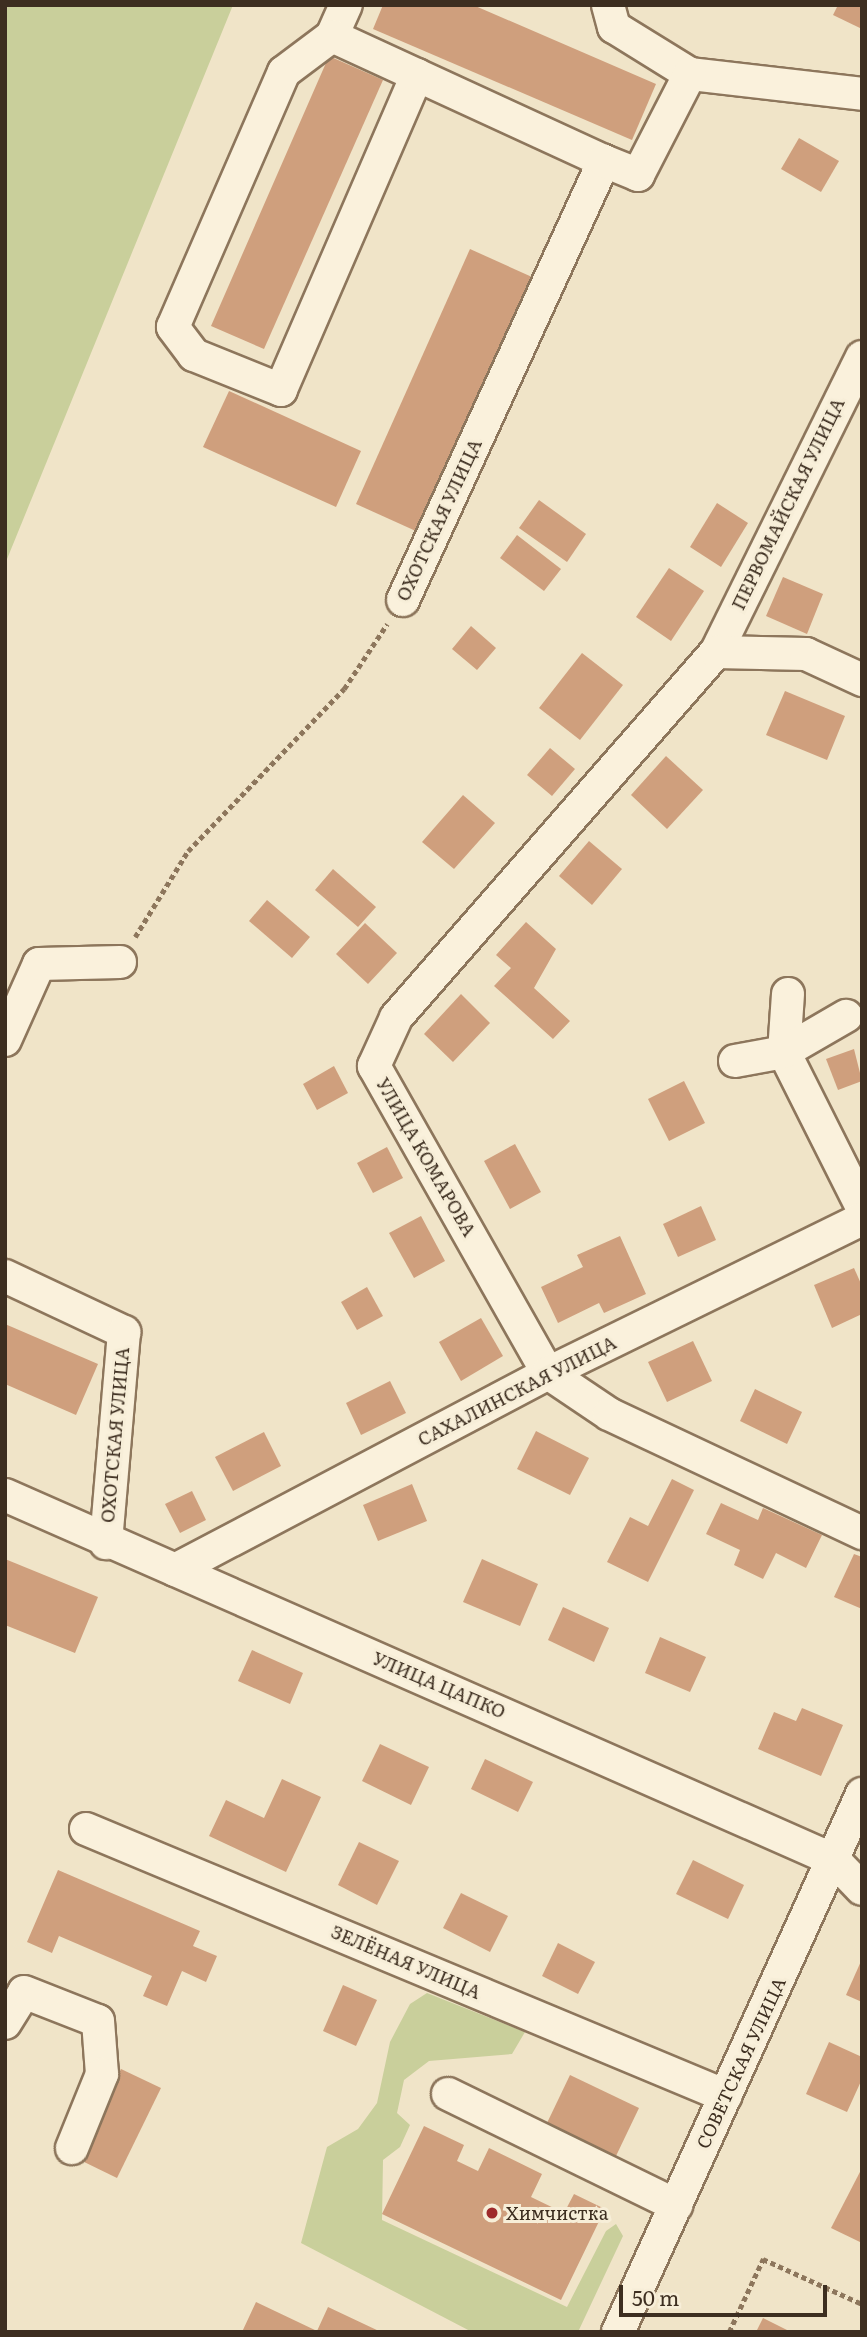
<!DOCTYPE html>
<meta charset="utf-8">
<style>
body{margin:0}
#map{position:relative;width:867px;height:2337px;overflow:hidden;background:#f0e4c8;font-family:Literata,serif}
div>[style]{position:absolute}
.green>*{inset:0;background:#c9cf9b}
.building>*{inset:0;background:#cf9f7d}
.path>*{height:4.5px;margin-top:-2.25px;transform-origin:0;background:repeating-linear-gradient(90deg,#8d765c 0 5px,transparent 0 8.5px)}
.roads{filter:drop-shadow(2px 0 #8d765c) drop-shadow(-2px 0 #8d765c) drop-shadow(0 2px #8d765c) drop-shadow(0 -2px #8d765c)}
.minor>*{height:32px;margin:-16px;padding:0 16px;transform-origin:16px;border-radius:16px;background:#faf1dc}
.dots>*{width:19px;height:19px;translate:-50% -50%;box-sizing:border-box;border:4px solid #f7eed8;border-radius:50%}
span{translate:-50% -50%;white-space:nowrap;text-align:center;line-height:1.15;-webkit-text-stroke:6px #f7eed8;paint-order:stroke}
.street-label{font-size:18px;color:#3d2e20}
.poi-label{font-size:18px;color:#3d2e20}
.left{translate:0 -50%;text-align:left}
.frame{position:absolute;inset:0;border:7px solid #3d2e20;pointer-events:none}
.scale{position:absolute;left:619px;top:2285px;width:208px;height:32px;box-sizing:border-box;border:4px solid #3d2e20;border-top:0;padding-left:9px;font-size:21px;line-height:24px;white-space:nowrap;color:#3d2e20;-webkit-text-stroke:5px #f7eed8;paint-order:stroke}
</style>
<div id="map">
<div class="green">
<i style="clip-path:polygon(5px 5px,233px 5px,5px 564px)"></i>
<i style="clip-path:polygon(427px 1993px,525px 2032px,512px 2054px,429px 2061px,404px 2080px,397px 2113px,410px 2125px,400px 2147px,383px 2160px,382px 2220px,567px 2307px,606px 2231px,616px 2224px,623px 2236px,578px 2332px,472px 2332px,301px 2243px,327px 2147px,358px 2129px,377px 2103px,390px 2042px,410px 2004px)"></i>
</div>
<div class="building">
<i style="clip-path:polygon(383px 5px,473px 5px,656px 84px,632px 140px,373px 29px)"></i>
<i style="clip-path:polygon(838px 5px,862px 5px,862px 29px,833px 15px)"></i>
<i style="clip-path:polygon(329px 56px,383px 80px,264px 349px,211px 326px)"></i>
<i style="clip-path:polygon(799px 138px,839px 161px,821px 192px,781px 169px)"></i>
<i style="clip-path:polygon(470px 249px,532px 277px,418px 532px,356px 504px)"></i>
<i style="clip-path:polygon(229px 391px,361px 451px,336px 507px,203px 447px)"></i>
<i style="clip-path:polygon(539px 500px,586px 534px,567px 562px,519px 528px)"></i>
<i style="clip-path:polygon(717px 503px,748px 523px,721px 567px,690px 547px)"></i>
<i style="clip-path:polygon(517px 535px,561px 569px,544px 591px,500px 558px)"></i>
<i style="clip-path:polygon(669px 568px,704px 591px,671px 641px,636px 617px)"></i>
<i style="clip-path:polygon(783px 577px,823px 594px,807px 634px,766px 616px)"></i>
<i style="clip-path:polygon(471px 626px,496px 648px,477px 670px,452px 649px)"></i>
<i style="clip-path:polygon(582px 653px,623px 685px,580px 740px,539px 708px)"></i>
<i style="clip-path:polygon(785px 691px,845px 716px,827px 760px,766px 735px)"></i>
<i style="clip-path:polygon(550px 748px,575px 769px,552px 796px,527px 775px)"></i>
<i style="clip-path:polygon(666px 756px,703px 790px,667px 829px,631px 795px)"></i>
<i style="clip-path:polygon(463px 795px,495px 823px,454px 869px,422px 842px)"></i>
<i style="clip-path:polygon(589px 841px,622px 869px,592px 905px,559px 876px)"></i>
<i style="clip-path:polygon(333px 869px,376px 907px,358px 927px,315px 890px)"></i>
<i style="clip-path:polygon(267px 900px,310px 937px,292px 958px,249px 921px)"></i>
<i style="clip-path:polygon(526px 922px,556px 949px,534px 988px,570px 1021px,553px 1039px,494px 986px,511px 968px,496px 955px)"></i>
<i style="clip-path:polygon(365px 923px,397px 953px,368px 984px,336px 954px)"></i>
<i style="clip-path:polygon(461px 994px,490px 1023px,453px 1062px,424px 1034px)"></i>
<i style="clip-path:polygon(854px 1049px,862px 1081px,838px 1090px,826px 1059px)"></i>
<i style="clip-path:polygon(334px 1066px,348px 1093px,317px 1110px,303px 1084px)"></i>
<i style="clip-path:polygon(684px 1081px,705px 1123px,669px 1141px,648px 1099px)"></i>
<i style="clip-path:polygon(515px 1144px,541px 1192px,510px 1209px,484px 1161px)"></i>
<i style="clip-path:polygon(387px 1147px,403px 1178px,373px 1193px,357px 1163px)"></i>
<i style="clip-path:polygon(701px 1206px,716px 1240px,678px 1257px,663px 1224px)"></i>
<i style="clip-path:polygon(421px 1216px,445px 1261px,414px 1278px,389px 1233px)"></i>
<i style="clip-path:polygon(620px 1236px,646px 1294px,604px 1313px,599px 1303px,558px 1323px,541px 1287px,583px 1267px,577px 1255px)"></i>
<i style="clip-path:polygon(854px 1268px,862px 1286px,862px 1314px,832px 1328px,814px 1285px)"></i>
<i style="clip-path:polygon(367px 1287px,383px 1316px,357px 1330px,341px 1302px)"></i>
<i style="clip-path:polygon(481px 1318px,503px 1356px,461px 1381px,439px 1342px)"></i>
<i style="clip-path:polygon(5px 1324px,98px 1364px,76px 1415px,5px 1384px)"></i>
<i style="clip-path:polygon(693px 1341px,712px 1381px,667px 1402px,648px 1362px)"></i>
<i style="clip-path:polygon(390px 1381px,406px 1413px,361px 1435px,346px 1403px)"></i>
<i style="clip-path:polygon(755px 1389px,802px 1412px,787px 1444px,740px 1421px)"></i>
<i style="clip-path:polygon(536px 1431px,589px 1458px,570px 1495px,517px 1469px)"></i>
<i style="clip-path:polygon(264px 1432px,281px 1466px,233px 1491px,215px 1457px)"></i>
<i style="clip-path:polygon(672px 1479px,694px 1490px,648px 1582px,607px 1562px,630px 1517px,648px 1526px)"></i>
<i style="clip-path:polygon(412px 1484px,427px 1521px,378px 1541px,363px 1505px)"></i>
<i style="clip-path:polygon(192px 1491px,206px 1520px,180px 1533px,165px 1504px)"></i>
<i style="clip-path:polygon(721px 1503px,758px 1520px,763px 1508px,822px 1535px,806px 1568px,776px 1553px,763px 1579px,734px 1565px,740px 1550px,706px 1534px)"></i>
<i style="clip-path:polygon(854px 1554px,862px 1557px,862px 1609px,834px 1597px)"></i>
<i style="clip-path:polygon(5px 1559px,98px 1597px,75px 1653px,5px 1625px)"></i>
<i style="clip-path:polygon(482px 1559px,538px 1584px,520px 1626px,463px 1602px)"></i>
<i style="clip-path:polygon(563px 1607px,609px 1628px,594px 1662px,548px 1640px)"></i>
<i style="clip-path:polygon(660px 1637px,706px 1657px,690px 1692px,645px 1673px)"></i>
<i style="clip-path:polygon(252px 1650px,303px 1673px,290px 1704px,238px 1681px)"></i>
<i style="clip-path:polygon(802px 1708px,843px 1725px,821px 1776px,758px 1749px,774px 1712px,796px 1721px)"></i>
<i style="clip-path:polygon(380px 1744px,429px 1767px,411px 1805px,362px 1781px)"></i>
<i style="clip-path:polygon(485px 1759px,533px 1782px,518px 1812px,471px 1789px)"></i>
<i style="clip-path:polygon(282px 1779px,321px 1797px,286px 1872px,209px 1836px,226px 1800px,264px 1818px)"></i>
<i style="clip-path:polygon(359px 1842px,399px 1861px,377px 1905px,338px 1885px)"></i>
<i style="clip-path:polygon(693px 1860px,744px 1885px,728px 1919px,676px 1894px)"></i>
<i style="clip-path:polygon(58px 1870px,200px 1931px,193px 1946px,217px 1956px,206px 1982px,182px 1971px,167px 2006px,143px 1996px,152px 1976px,59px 1936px,52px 1953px,27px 1942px)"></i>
<i style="clip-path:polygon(461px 1893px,508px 1916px,490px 1952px,443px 1928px)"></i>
<i style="clip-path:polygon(558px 1943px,595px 1962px,578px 1994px,542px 1976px)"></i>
<i style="clip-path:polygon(862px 1959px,862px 2002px,846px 1995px)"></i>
<i style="clip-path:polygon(343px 1985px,377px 2000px,356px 2046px,323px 2031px)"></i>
<i style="clip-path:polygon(829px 2042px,862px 2057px,862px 2079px,847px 2112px,806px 2094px)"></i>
<i style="clip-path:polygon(121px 2069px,161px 2088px,117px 2178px,78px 2159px)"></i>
<i style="clip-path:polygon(570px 2075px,639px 2108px,616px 2156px,547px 2123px)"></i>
<i style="clip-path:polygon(424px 2126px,464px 2145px,457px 2161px,478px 2171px,489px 2148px,542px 2174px,531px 2197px,564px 2213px,574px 2194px,605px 2209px,561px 2300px,382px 2214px)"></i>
<i style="clip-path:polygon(862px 2168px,862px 2243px,831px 2228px)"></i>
<i style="clip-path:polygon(256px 2302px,317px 2331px,328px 2307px,381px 2332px,242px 2332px)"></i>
<i style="clip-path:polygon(763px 2318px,791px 2332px,756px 2332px)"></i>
</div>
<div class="path">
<i style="left:135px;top:937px;width:101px;rotate:-58.4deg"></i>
<i style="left:188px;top:851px;width:225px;rotate:-46.1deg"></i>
<i style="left:344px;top:689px;width:78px;rotate:-56.5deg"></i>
<i style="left:729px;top:2332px;width:81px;rotate:-65deg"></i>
<i style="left:763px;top:2259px;width:109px;rotate:24.4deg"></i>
</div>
<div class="roads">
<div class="minor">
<i style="left:608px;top:5px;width:23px;rotate:75deg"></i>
<i style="left:614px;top:27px;width:89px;rotate:31.7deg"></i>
<i style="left:690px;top:74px;width:173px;rotate:6.6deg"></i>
<i style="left:332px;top:36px;width:34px;rotate:-66deg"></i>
<i style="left:417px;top:75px;width:343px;rotate:113.4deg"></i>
<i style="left:281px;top:390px;width:94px;rotate:-158.1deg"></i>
<i style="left:194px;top:355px;width:35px;rotate:-127deg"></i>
<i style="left:173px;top:327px;width:278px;rotate:-66.5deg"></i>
<i style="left:284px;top:72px;width:60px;rotate:-36.9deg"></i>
<i style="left:332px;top:36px;width:299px;rotate:24.7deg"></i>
<i style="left:862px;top:357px;width:329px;rotate:116.3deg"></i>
<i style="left:716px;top:652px;width:486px;rotate:131.2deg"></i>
<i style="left:396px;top:1018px;width:53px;rotate:114.6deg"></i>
<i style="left:374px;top:1066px;width:353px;rotate:60.5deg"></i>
<i style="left:548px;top:1373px;width:73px;rotate:33.9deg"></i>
<i style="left:609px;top:1414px;width:280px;rotate:25.2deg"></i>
<i style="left:403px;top:600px;width:483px;rotate:-65.4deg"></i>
<i style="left:604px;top:161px;width:37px;rotate:22deg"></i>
<i style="left:638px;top:175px;width:114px;rotate:-62.8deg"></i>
<i style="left:716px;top:652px;width:90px;rotate:1.3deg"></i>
<i style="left:806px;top:654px;width:62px;rotate:24.9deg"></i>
<i style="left:788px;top:994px;width:58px;rotate:93.9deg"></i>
<i style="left:784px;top:1052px;width:174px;rotate:63.3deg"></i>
<i style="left:5px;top:1040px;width:83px;rotate:-65.9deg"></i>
<i style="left:39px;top:964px;width:81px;rotate:-1.4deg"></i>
<i style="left:735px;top:1061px;width:50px;rotate:-10.4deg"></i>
<i style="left:784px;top:1052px;width:72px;rotate:-30.1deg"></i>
<i style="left:5px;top:1276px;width:132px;rotate:25.2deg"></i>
<i style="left:124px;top:1332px;width:212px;rotate:94.9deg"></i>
<i style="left:5px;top:1495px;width:906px;rotate:23.76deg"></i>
<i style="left:834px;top:1860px;width:40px;rotate:46deg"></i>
<i style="left:175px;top:1570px;width:422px;rotate:-27.8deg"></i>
<i style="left:548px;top:1373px;width:350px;rotate:-26.1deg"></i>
<i style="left:86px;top:1829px;width:693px;rotate:22.65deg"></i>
<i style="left:5px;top:2023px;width:36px;rotate:-58deg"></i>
<i style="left:24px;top:1992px;width:79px;rotate:21.4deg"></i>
<i style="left:98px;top:2021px;width:53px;rotate:85.7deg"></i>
<i style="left:102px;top:2074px;width:80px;rotate:112.1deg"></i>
<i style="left:448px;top:2094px;width:254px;rotate:26deg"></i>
<i style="left:618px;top:2332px;width:591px;rotate:-65.6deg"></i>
</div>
</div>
<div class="dots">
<i style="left:492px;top:2213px;background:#9e2a2b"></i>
</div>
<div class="street-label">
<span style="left:788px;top:504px;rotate:-64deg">ПЕРВОМАЙСКАЯ УЛИЦА</span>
<span style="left:439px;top:520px;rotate:-65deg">ОХОТСКАЯ УЛИЦА</span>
<span style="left:426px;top:1157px;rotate:60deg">УЛИЦА КОМАРОВА</span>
<span style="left:517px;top:1391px;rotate:-27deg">САХАЛИНСКАЯ УЛИЦА</span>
<span style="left:115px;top:1435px;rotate:-85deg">ОХОТСКАЯ УЛИЦА</span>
<span style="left:439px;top:1685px;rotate:23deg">УЛИЦА ЦАПКО</span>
<span style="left:406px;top:1962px;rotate:23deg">ЗЕЛЁНАЯ УЛИЦА</span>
<span style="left:741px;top:2063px;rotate:-65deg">СОВЕТСКАЯ УЛИЦА</span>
</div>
<div class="poi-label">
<span class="left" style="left:506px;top:2213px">Химчистка</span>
</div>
<div class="frame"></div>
<div class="scale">50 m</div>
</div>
